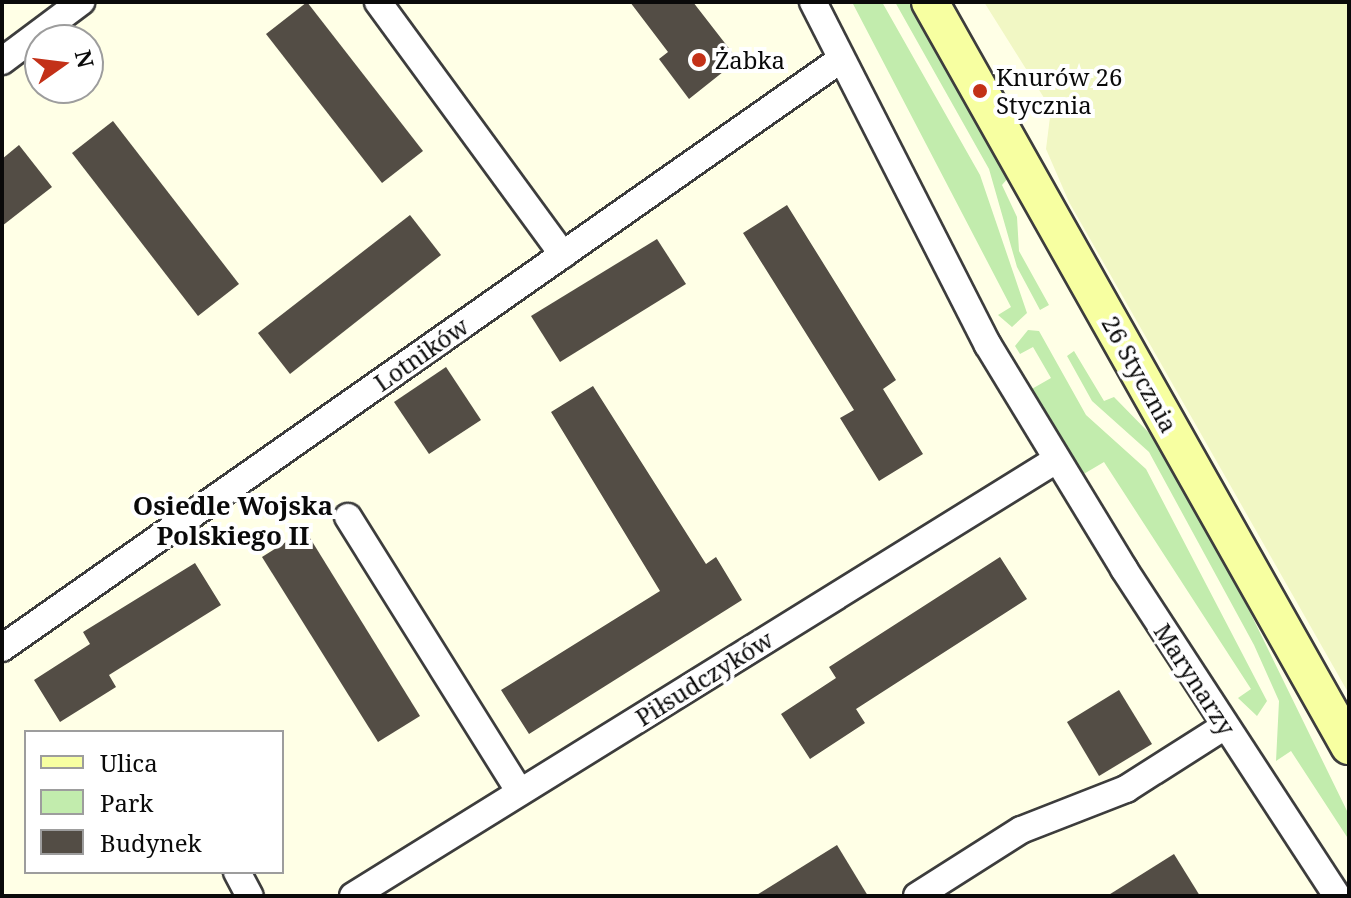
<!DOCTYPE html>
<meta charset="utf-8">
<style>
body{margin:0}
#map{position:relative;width:1351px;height:898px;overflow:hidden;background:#ffffe6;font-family:"Noto Serif",serif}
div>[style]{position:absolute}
.farmland>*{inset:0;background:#f1f7c4}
.green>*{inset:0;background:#c2ecad}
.building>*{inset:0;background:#534d45}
.roads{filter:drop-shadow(2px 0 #3d3d3d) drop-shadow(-2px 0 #3d3d3d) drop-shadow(0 2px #3d3d3d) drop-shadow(0 -2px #3d3d3d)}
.street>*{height:26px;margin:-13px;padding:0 13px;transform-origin:13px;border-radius:13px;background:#fff}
.secondary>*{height:36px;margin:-18px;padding:0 18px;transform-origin:18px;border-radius:18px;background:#f7ffa1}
.dots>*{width:22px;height:22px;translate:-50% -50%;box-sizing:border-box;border:4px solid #fff;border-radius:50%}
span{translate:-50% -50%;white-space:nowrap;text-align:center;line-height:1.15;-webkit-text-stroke:8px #fff;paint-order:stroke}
.poi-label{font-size:24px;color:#0a0a0a}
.left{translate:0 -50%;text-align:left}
.street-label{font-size:24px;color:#0a0a0a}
.neighbourhood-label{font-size:26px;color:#0a0a0a;font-weight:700}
.frame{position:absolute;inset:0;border:4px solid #0a0a0a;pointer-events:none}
.legend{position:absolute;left:24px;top:730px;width:260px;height:144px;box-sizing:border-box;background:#fff;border:2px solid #9d9d9d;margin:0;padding:10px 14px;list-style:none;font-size:24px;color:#0a0a0a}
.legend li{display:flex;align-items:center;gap:16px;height:40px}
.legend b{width:40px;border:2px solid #9d9d9d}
.north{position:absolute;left:24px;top:24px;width:80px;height:80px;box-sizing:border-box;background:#fff;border:2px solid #9d9d9d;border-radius:50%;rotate:76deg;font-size:22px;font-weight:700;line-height:32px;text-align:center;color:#0a0a0a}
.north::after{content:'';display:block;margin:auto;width:28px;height:36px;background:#c33118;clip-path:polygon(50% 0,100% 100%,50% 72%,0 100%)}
</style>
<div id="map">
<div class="farmland">
<i style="clip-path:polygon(984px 2px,1349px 2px,1349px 694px,1069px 202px,1046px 149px,1051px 109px)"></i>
</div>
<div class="green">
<i style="clip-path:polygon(852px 2px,882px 2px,980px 175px,1027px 313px,1012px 327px,998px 315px,1011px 307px)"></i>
<i style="clip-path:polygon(895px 2px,910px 2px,1004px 170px,1008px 178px,1002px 185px,1017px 217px,1019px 251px,1049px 305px,1040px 310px,1017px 267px,989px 169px)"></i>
<i style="clip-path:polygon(1028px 330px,1039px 331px,1086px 415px,1146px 469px,1267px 701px,1257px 716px,1238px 698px,1251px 689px,1104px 462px,1082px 475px,1030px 390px,1051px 378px,1033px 347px,1020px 354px,1015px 346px)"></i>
<i style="clip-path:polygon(1074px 351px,1104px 401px,1114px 397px,1157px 441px,1243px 598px,1349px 815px,1349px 840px,1291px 751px,1276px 761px,1279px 701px,1254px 645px,1149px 452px,1092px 401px,1067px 356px)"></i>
</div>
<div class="building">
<i style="clip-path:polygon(307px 2px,423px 151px,382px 183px,266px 34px)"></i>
<i style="clip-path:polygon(630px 2px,693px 2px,738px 60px,689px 99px,659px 59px,668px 52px)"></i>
<i style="clip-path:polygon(113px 121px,239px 284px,198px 316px,72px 153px)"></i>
<i style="clip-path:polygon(19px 145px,52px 187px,2px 226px,2px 159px)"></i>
<i style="clip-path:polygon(787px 205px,896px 380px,883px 389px,923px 454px,879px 481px,840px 418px,854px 410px,743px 233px)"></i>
<i style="clip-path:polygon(410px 215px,441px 255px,290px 374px,258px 333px)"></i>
<i style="clip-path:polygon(657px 239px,686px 284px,560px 362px,531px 316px)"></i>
<i style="clip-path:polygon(446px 367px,481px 420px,429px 454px,394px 402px)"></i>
<i style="clip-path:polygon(593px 386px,706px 564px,716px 557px,742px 600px,529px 734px,501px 690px,660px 591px,551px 412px)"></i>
<i style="clip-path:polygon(305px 530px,420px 716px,378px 742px,262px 557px)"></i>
<i style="clip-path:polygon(1000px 557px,1027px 599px,856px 709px,865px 723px,810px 759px,781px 714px,836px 678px,829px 667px)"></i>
<i style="clip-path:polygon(195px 563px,221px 605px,109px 675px,116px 687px,60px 722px,34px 680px,90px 644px,83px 632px)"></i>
<i style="clip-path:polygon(1119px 690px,1152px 744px,1099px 776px,1067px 722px)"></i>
<i style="clip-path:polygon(837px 845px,868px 896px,755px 896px)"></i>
<i style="clip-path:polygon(1174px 854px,1200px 896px,1107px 896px)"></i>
</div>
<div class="roads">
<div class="street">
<i style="left:378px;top:2px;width:313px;rotate:53.8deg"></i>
<i style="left:813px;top:2px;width:385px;rotate:63deg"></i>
<i style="left:988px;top:345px;width:262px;rotate:58.7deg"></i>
<i style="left:1124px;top:569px;width:390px;rotate:56.9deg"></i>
<i style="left:2px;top:61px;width:99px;rotate:-36.8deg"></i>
<i style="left:348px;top:517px;width:324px;rotate:58deg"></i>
<i style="left:2px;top:648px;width:1024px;rotate:-35.06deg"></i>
<i style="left:237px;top:872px;width:27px;rotate:62deg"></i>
<i style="left:353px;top:896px;width:827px;rotate:-31.81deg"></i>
<i style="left:917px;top:896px;width:123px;rotate:-32.4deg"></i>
<i style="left:1021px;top:830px;width:113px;rotate:-21.3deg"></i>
<i style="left:1126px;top:789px;width:117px;rotate:-32.5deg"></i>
</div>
<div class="secondary">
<i style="left:930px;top:2px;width:854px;rotate:60.61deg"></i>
</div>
</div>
<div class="dots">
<i style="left:699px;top:60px;background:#c33118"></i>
<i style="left:980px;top:91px;background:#c33118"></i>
</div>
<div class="poi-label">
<span class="left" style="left:715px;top:60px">Żabka</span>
<span class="left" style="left:996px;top:91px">Knurów 26<br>Stycznia</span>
</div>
<div class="street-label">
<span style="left:421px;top:354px;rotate:-35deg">Lotników</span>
<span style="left:1140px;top:374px;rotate:61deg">26 Stycznia</span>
<span style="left:704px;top:678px;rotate:-32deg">Piłsudczyków</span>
<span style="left:1195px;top:679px;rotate:57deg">Marynarzy</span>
</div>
<div class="neighbourhood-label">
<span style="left:233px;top:521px">Osiedle Wojska<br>Polskiego II</span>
</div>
<div class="frame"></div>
<ul class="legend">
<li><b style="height:10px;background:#f7ffa1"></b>Ulica</li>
<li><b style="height:22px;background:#c2ecad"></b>Park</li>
<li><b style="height:22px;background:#534d45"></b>Budynek</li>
</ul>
<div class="north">N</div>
</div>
